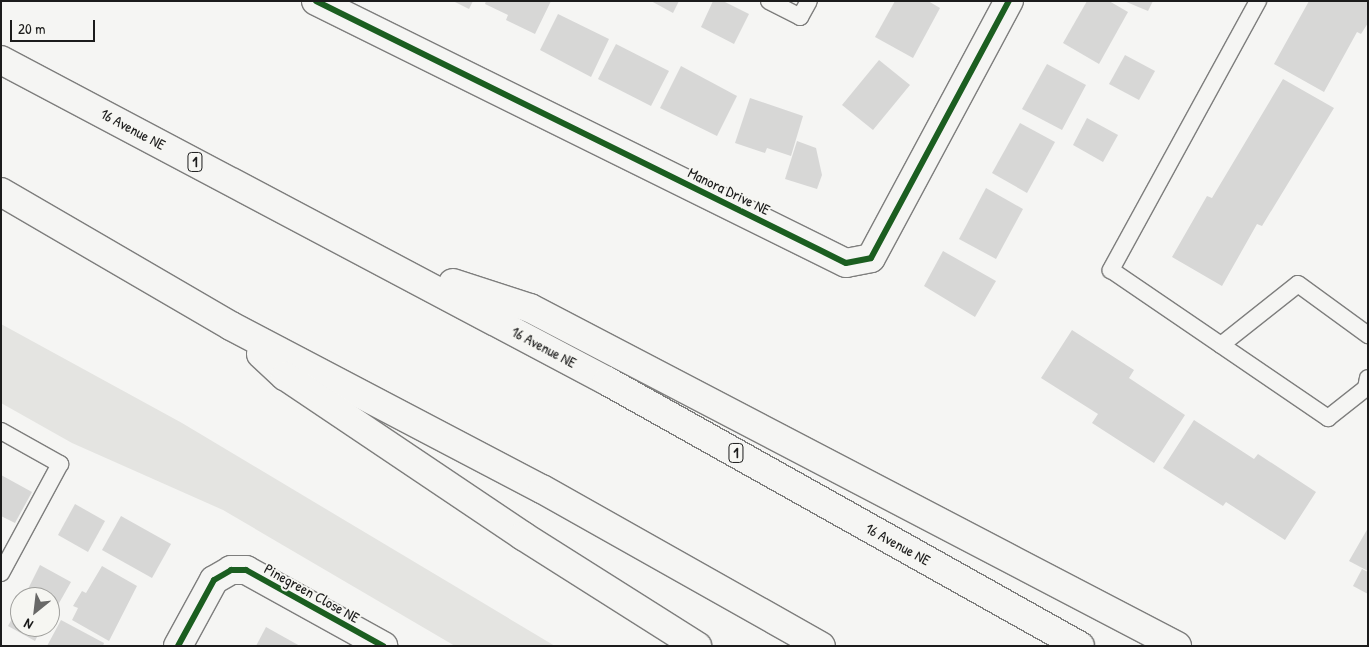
<!DOCTYPE html>
<style>
body{margin:0}
#map{position:relative;width:1369px;height:647px;overflow:hidden;background:#f5f5f3;font-family:"Patrick Hand",sans-serif}
div>[style]{position:absolute}
.green>*{inset:0;background:#e4e4e1}
.building>*{inset:0;background:#d7d7d6}
.roads{filter:drop-shadow(1px 0 #7e7e7d) drop-shadow(-1px 0 #7e7e7d) drop-shadow(0 1px #7e7e7d) drop-shadow(0 -1px #7e7e7d)}
.service>*{height:16px;margin:-8px;padding:0 8px;transform-origin:8px;border-radius:8px;background:#f5f5f3}
.minor>*{height:28px;margin:-14px;padding:0 14px;transform-origin:14px;border-radius:14px;background:#f5f5f3}
.motorway>*{height:28px;margin:-14px;padding:0 14px;transform-origin:14px;border-radius:14px;background:#f5f5f3}
.cycleway>*{height:6px;margin:-3px;padding:0 3px;transform-origin:3px;border-radius:3px;background:#1b5e20}
span{translate:-50% -50%;white-space:nowrap;text-align:center;line-height:1.15;-webkit-text-stroke:4px #f6f6f2;paint-order:stroke}
.shield-label span{padding:1px 4px;background:#f6f6f2;border:1px solid;border-radius:4px;-webkit-text-stroke-width:0}
.shield-label{font-size:14px;color:#1c1c1c;font-weight:700}
.street-label{font-size:15px;color:#1c1c1c}
.frame{position:absolute;inset:0;border:2px solid #1c1c1c;pointer-events:none}
.north{position:absolute;left:10px;top:587px;width:50px;height:50px;box-sizing:border-box;background:#f6f6f2;border:1px solid #9f9f9c;border-radius:50%;rotate:209deg;font-size:14px;font-weight:700;line-height:20px;text-align:center;color:#1c1c1c}
.north::after{content:'';display:block;margin:auto;width:18px;height:22px;background:#686867;clip-path:polygon(50% 0,100% 100%,50% 72%,0 100%)}
.scale{position:absolute;left:10px;top:20px;width:85px;height:22px;box-sizing:border-box;border:2px solid #1c1c1c;border-top:0;padding-left:6px;font-size:15px;line-height:18px;white-space:nowrap;color:#1c1c1c;-webkit-text-stroke:4px #f6f6f2;paint-order:stroke}
</style>
<div id="map">
<div class="green">
<i style="clip-path:polygon(1px 324px,182px 423px,555px 646px,455px 646px,223px 510px,72px 443px,1px 403px)"></i>
</div>
<div class="building">
<i style="clip-path:polygon(453px 1px,473px 1px,469px 9px)"></i>
<i style="clip-path:polygon(486px 1px,551px 1px,535px 34px,506px 20px,508px 15px,485px 4px)"></i>
<i style="clip-path:polygon(651px 1px,679px 1px,673px 13px)"></i>
<i style="clip-path:polygon(713px 1px,723px 1px,749px 14px,734px 44px,701px 27px)"></i>
<i style="clip-path:polygon(895px 1px,928px 1px,940px 8px,913px 58px,875px 37px)"></i>
<i style="clip-path:polygon(1087px 1px,1109px 1px,1128px 12px,1099px 64px,1063px 43px)"></i>
<i style="clip-path:polygon(1124px 1px,1153px 1px,1148px 11px)"></i>
<i style="clip-path:polygon(1309px 1px,1368px 1px,1368px 23px,1361px 34px,1357px 32px,1324px 92px,1274px 64px)"></i>
<i style="clip-path:polygon(558px 14px,609px 39px,591px 77px,540px 50px)"></i>
<i style="clip-path:polygon(616px 44px,669px 71px,651px 106px,598px 79px)"></i>
<i style="clip-path:polygon(1125px 55px,1155px 71px,1139px 100px,1109px 84px)"></i>
<i style="clip-path:polygon(879px 60px,910px 85px,873px 130px,842px 105px)"></i>
<i style="clip-path:polygon(1047px 64px,1086px 85px,1062px 130px,1022px 109px)"></i>
<i style="clip-path:polygon(681px 66px,737px 96px,717px 136px,660px 108px)"></i>
<i style="clip-path:polygon(1283px 79px,1334px 108px,1262px 226px,1257px 224px,1222px 286px,1172px 257px,1207px 196px,1212px 198px)"></i>
<i style="clip-path:polygon(750px 98px,803px 116px,791px 156px,767px 148px,765px 153px,735px 143px)"></i>
<i style="clip-path:polygon(1087px 118px,1118px 135px,1103px 162px,1073px 145px)"></i>
<i style="clip-path:polygon(1020px 123px,1055px 142px,1027px 193px,992px 173px)"></i>
<i style="clip-path:polygon(797px 141px,816px 148px,822px 175px,817px 189px,785px 179px)"></i>
<i style="clip-path:polygon(986px 188px,1023px 209px,996px 259px,959px 239px)"></i>
<i style="clip-path:polygon(943px 251px,996px 281px,975px 317px,924px 286px)"></i>
<i style="clip-path:polygon(1072px 330px,1134px 370px,1129px 378px,1185px 415px,1154px 463px,1092px 423px,1098px 414px,1041px 378px)"></i>
<i style="clip-path:polygon(1194px 420px,1254px 459px,1258px 454px,1316px 492px,1285px 540px,1226px 502px,1223px 506px,1163px 468px)"></i>
<i style="clip-path:polygon(1px 475px,32px 492px,15px 523px,1px 516px)"></i>
<i style="clip-path:polygon(75px 504px,105px 521px,88px 552px,58px 535px)"></i>
<i style="clip-path:polygon(121px 516px,171px 544px,152px 578px,102px 550px)"></i>
<i style="clip-path:polygon(1368px 528px,1368px 571px,1349px 561px)"></i>
<i style="clip-path:polygon(40px 565px,71px 582px,54px 612px,50px 610px,50px 597px,24px 597px)"></i>
<i style="clip-path:polygon(102px 566px,137px 586px,109px 641px,72px 620px,78px 608px,73px 606px,82px 591px,86px 593px)"></i>
<i style="clip-path:polygon(1362px 569px,1368px 572px,1368px 594px,1353px 586px)"></i>
<i style="clip-path:polygon(20px 604px,20px 627px,42px 627px,35px 641px,8px 626px)"></i>
<i style="clip-path:polygon(61px 620px,104px 643px,103px 646px,47px 646px)"></i>
<i style="clip-path:polygon(266px 627px,300px 646px,256px 646px)"></i>
</div>
<div class="roads">
<div class="service">
<i style="left:769px;top:1px;width:35px;rotate:27deg"></i>
<i style="left:800px;top:17px;width:18px;rotate:-61deg"></i>
<i style="left:1258px;top:1px;width:307px;rotate:118.7deg"></i>
<i style="left:1111px;top:270px;width:263px;rotate:34.3deg"></i>
<i style="left:1328px;top:418px;width:48px;rotate:-38.3deg"></i>
<i style="left:1366px;top:388px;width:10px;rotate:-79deg"></i>
<i style="left:1221px;top:345px;width:98px;rotate:-38.4deg"></i>
<i style="left:1298px;top:284px;width:87px;rotate:36.1deg"></i>
<i style="left:1px;top:431px;width:68px;rotate:29.2deg"></i>
<i style="left:60px;top:464px;width:124px;rotate:118.4deg"></i>
</div>
<div class="minor">
<i style="left:316px;top:1px;width:591px;rotate:26.31deg"></i>
<i style="left:846px;top:263px;width:25px;rotate:-11deg"></i>
<i style="left:871px;top:258px;width:292px;rotate:-61.8deg"></i>
<i style="left:178px;top:646px;width:75px;rotate:-61.4deg"></i>
<i style="left:214px;top:580px;width:20px;rotate:-30deg"></i>
<i style="left:231px;top:570px;width:15px"></i>
<i style="left:246px;top:570px;width:157px;rotate:29deg"></i>
</div>
<div class="motorway">
<i style="left:1px;top:60px;width:686px;rotate:27.91deg"></i>
<i style="left:607px;top:381px;width:542px;rotate:29.26deg"></i>
<i style="left:1px;top:192px;width:266px;rotate:30.2deg"></i>
<i style="left:231px;top:326px;width:351px;rotate:27.7deg"></i>
<i style="left:542px;top:489px;width:320px;rotate:29.4deg"></i>
<i style="left:453px;top:283px;width:81px;rotate:18deg"></i>
<i style="left:530px;top:308px;width:730px;rotate:27.58deg"></i>
<i style="left:261px;top:354px;width:33px;rotate:43deg"></i>
<i style="left:285px;top:376px;width:287px;rotate:33.9deg"></i>
<i style="left:523px;top:536px;width:206px;rotate:32.3deg"></i>
</div>
</div>
<div class="cycleway">
<i style="left:316px;top:1px;width:591px;rotate:26.31deg"></i>
<i style="left:846px;top:263px;width:25px;rotate:-11deg"></i>
<i style="left:871px;top:258px;width:292px;rotate:-61.8deg"></i>
<i style="left:178px;top:646px;width:75px;rotate:-61.4deg"></i>
<i style="left:214px;top:580px;width:20px;rotate:-30deg"></i>
<i style="left:231px;top:570px;width:15px"></i>
<i style="left:246px;top:570px;width:157px;rotate:29deg"></i>
</div>
<div class="shield-label">
<span style="left:195px;top:162px">1</span>
<span style="left:736px;top:453px">1</span>
</div>
<div class="street-label">
<span style="left:133px;top:129px;rotate:28deg">16 Avenue NE</span>
<span style="left:729px;top:191px;rotate:26deg">Manora Drive NE</span>
<span style="left:544px;top:347px;rotate:28deg">16 Avenue NE</span>
<span style="left:898px;top:544px;rotate:29deg">16 Avenue NE</span>
<span style="left:312px;top:593px;rotate:29deg">Pinegreen Close NE</span>
</div>
<div class="frame"></div>
<div class="north">N</div>
<div class="scale">20 m</div>
</div>
